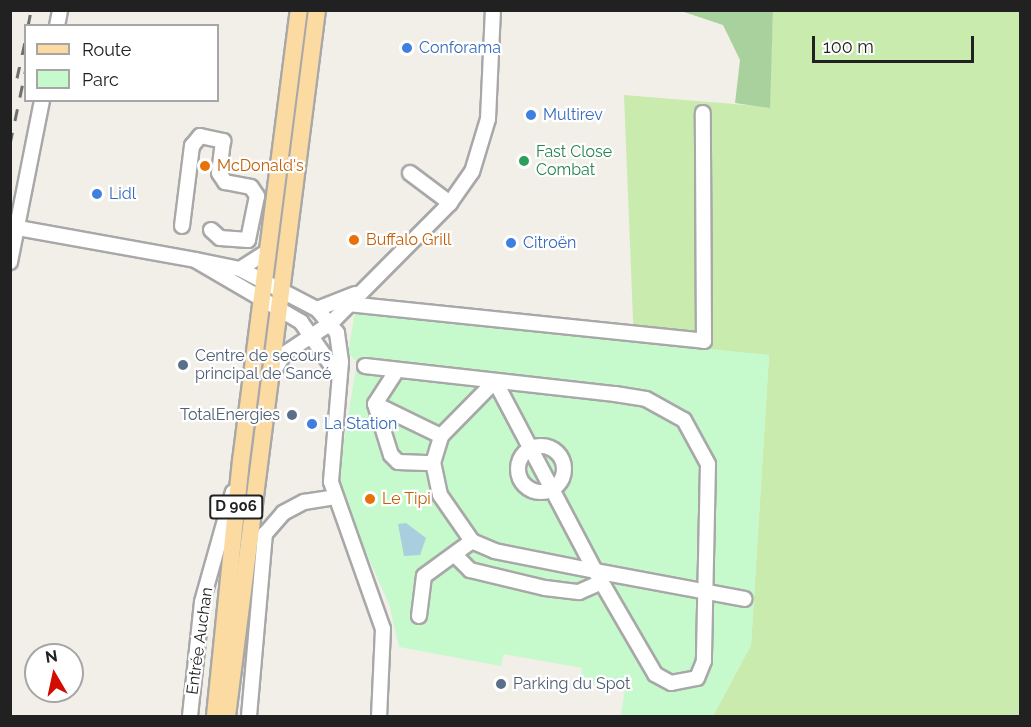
<!DOCTYPE html>
<meta charset="utf-8">
<style>
body{margin:0}
#map{position:relative;width:1031px;height:727px;overflow:hidden;background:#f1efe8;font-family:Raleway,sans-serif}
div>[style]{position:absolute}
.grass>*{inset:0;background:#c9ebae}
.forest>*{inset:0;background:#a9d19d}
.park>*{inset:0;background:#c6facd}
.water>*{inset:0;background:#a9cfdf}
.roads{filter:drop-shadow(2px 0 #a8a8a8) drop-shadow(-2px 0 #a8a8a8) drop-shadow(0 2px #a8a8a8) drop-shadow(0 -2px #a8a8a8)}
.minor>*{height:14px;margin:-7px;padding:0 7px;transform-origin:7px;border-radius:7px;background:#fff}
.minor>.ring{margin:-7px;padding:0;box-sizing:content-box;background:none;border:14px solid #fff;border-radius:50%}
.major>*{height:16px;margin:-8px;padding:0 8px;transform-origin:8px;border-radius:8px;background:#fcdba2}
.rail>*{height:3px;margin-top:-1.5px;transform-origin:0;background:repeating-linear-gradient(90deg,#6f6f6f 0 12px,transparent 0 24px)}
.dots>*{width:16px;height:16px;translate:-50% -50%;box-sizing:border-box;border:3px solid #fff;border-radius:50%}
span{translate:-50% -50%;white-space:nowrap;text-align:center;line-height:1.15;-webkit-text-stroke:4.5px #fff;paint-order:stroke}
.shield-label span{padding:2px 4px;background:#fff;border:2px solid;border-radius:4px;-webkit-text-stroke-width:0}
.shield-label{font-size:15px;color:#212121;font-weight:700}
.shop-label{font-size:16px;color:#366cbe}
.left{translate:0 -50%;text-align:left}
.leisure-label{font-size:16px;color:#27864d}
.food-label{font-size:16px;color:#c56008}
.service-label{font-size:16px;color:#4e5e75}
.right{translate:-100% -50%;text-align:right}
.street-label{font-size:16px;color:#212121}
.frame{position:absolute;inset:0;border:12px solid #212121;pointer-events:none}
.legend{position:absolute;left:24px;top:24px;width:195px;height:78px;box-sizing:border-box;background:#fff;border:2px solid #a6a6a6;margin:0;padding:8px 10px;list-style:none;font-size:18px;color:#212121}
.legend li{display:flex;align-items:center;gap:12px;height:30px}
.legend b{width:30px;border:2px solid #a6a6a6}
.north{position:absolute;left:24px;top:643px;width:60px;height:60px;box-sizing:border-box;background:#fff;border:2px solid #a6a6a6;border-radius:50%;rotate:351deg;font-size:16px;font-weight:700;line-height:24px;text-align:center;color:#212121}
.north::after{content:'';display:block;margin:auto;width:21px;height:27px;background:#d20c00;clip-path:polygon(50% 0,100% 100%,50% 72%,0 100%)}
.scale{position:absolute;left:812px;top:36px;width:162px;height:27px;box-sizing:border-box;border:3px solid #212121;border-top:0;padding-left:8px;font-size:18px;line-height:21px;white-space:nowrap;color:#212121;-webkit-text-stroke:4px #fff;paint-order:stroke}
</style>
<div id="map">
<div class="grass">
<i style="clip-path:polygon(773px 11px,1020px 11px,1020px 716px,713px 716px,751px 645px,769px 355px,634px 344px,624px 95px,769px 107px)"></i>
</div>
<div class="forest">
<i style="clip-path:polygon(681px 11px,773px 11px,770px 108px,735px 103px,740px 60px,723px 25px)"></i>
</div>
<div class="park">
<i style="clip-path:polygon(355px 312px,769px 355px,751px 645px,713px 716px,621px 716px,625px 688px,581px 680px,582px 668px,504px 654px,501px 666px,399px 647px,389px 604px,344px 503px,339px 471px,357px 362px,348px 353px)"></i>
</div>
<div class="water">
<i style="clip-path:polygon(406px 523px,426px 538px,420px 555px,404px 556px,398px 524px)"></i>
</div>
<div class="roads">
<div class="minor">
<i style="left:57px;top:26px;width:16px;rotate:-79deg"></i>
<i style="left:410px;top:173px;width:50px;rotate:36.9deg"></i>
<i style="left:182px;top:226px;width:81px;rotate:-82.9deg"></i>
<i style="left:192px;top:146px;width:13px;rotate:-51deg"></i>
<i style="left:200px;top:136px;width:24px;rotate:12deg"></i>
<i style="left:223px;top:141px;width:32px;rotate:97deg"></i>
<i style="left:219px;top:173px;width:11px;rotate:56deg"></i>
<i style="left:225px;top:182px;width:26px;rotate:11deg"></i>
<i style="left:251px;top:187px;width:11px;rotate:56deg"></i>
<i style="left:257px;top:196px;width:45px;rotate:101.6deg"></i>
<i style="left:248px;top:240px;width:28px;rotate:-176deg"></i>
<i style="left:220px;top:238px;width:12px;rotate:-138deg"></i>
<i style="left:18px;top:228px;width:180px;rotate:10.2deg"></i>
<i style="left:268px;top:251px;width:33px;rotate:147deg"></i>
<i style="left:240px;top:269px;width:46px;rotate:-168.7deg"></i>
<i style="left:195px;top:260px;width:123px;rotate:30.3deg"></i>
<i style="left:301px;top:322px;width:65px;rotate:55.1deg"></i>
<i style="left:10px;top:262px;width:165px;rotate:-78.8deg"></i>
<i style="left:240px;top:269px;width:87px;rotate:27.5deg"></i>
<i style="left:317px;top:309px;width:31px;rotate:50deg"></i>
<i style="left:337px;top:333px;width:29px;rotate:82deg"></i>
<i style="left:341px;top:362px;width:120px;rotate:94.8deg"></i>
<i style="left:331px;top:482px;width:156px;rotate:70.5deg"></i>
<i style="left:383px;top:629px;width:87px;rotate:92.6deg"></i>
<i style="left:348px;top:304px;width:358px;rotate:5.9deg"></i>
<i style="left:704px;top:341px;width:228px;rotate:-90.3deg"></i>
<i style="left:317px;top:309px;width:41px;rotate:-21.5deg"></i>
<i style="left:365px;top:366px;width:252px;rotate:6.4deg"></i>
<i style="left:615px;top:394px;width:31px;rotate:9deg"></i>
<i style="left:646px;top:399px;width:43px;rotate:28.9deg"></i>
<i style="left:684px;top:420px;width:50px;rotate:61.4deg"></i>
<i style="left:708px;top:464px;width:197px;rotate:91.2deg"></i>
<i style="left:704px;top:661px;width:18px;rotate:112deg"></i>
<i style="left:697px;top:678px;width:26px;rotate:169deg"></i>
<i style="left:671px;top:683px;width:18px;rotate:-151deg"></i>
<i style="left:655px;top:674px;width:119px;rotate:-120.2deg"></i>
<i style="left:595px;top:571px;width:102px;rotate:-168.7deg"></i>
<i style="left:495px;top:551px;width:25px;rotate:-157deg"></i>
<i style="left:472px;top:541px;width:56px;rotate:-124.8deg"></i>
<i style="left:440px;top:495px;width:33px;rotate:-102deg"></i>
<i style="left:433px;top:463px;width:28px;rotate:-73deg"></i>
<i style="left:441px;top:436px;width:73px;rotate:-154.1deg"></i>
<i style="left:375px;top:404px;width:40px;rotate:-57.1deg"></i>
<i style="left:272px;top:374px;width:23px;rotate:-59deg"></i>
<i style="left:284px;top:354px;width:56px;rotate:-33.4deg"></i>
<i style="left:331px;top:323px;width:169px;rotate:-45.2deg"></i>
<i style="left:450px;top:203px;width:38px;rotate:-55deg"></i>
<i style="left:472px;top:172px;width:55px;rotate:-73.2deg"></i>
<i style="left:488px;top:119px;width:109px;rotate:-87.4deg"></i>
<i style="left:375px;top:404px;width:53px;rotate:72.6deg"></i>
<i style="left:391px;top:455px;width:10px;rotate:45deg"></i>
<i style="left:398px;top:462px;width:35px;rotate:2deg"></i>
<i style="left:441px;top:436px;width:77px;rotate:-45.5deg"></i>
<i style="left:495px;top:381px;width:215px;rotate:62.2deg"></i>
<i style="left:595px;top:571px;width:152px;rotate:10.6deg"></i>
<i class="ring" style="left:518px;top:446px;width:32px;height:32px"></i>
<i style="left:456px;top:556px;width:20px;rotate:45deg"></i>
<i style="left:470px;top:570px;width:77px;rotate:13.5deg"></i>
<i style="left:545px;top:588px;width:34px;rotate:7deg"></i>
<i style="left:579px;top:592px;width:24px;rotate:-24deg"></i>
<i style="left:419px;top:616px;width:40px;rotate:-82.9deg"></i>
<i style="left:424px;top:576px;width:59px;rotate:-36.1deg"></i>
<i style="left:190px;top:716px;width:115px;rotate:-84deg"></i>
<i style="left:202px;top:602px;width:114px;rotate:-74.3deg"></i>
<i style="left:249px;top:716px;width:183px;rotate:-85deg"></i>
<i style="left:265px;top:534px;width:28px;rotate:-49deg"></i>
<i style="left:283px;top:513px;width:24px;rotate:-28deg"></i>
<i style="left:304px;top:502px;width:30px;rotate:-9deg"></i>
</div>
<div class="major">
<i style="left:215px;top:716px;width:256px;rotate:-84.2deg"></i>
<i style="left:241px;top:461px;width:455px;rotate:-82.7deg"></i>
<i style="left:227px;top:716px;width:712px;rotate:-82.74deg"></i>
</div>
</div>
<div class="rail">
<i style="left:28px;top:26px;width:16px;rotate:-79deg"></i>
<i style="left:17px;top:78px;width:42px;rotate:-77.6deg"></i>
<i style="left:10px;top:144px;width:78px;rotate:-78.1deg"></i>
</div>
<div class="dots">
<i style="left:407px;top:48px;background:#3f7fe0"></i>
<i style="left:531px;top:115px;background:#3f7fe0"></i>
<i style="left:524px;top:161px;background:#2e9e5b"></i>
<i style="left:205px;top:166px;background:#e8710a"></i>
<i style="left:97px;top:194px;background:#3f7fe0"></i>
<i style="left:354px;top:240px;background:#e8710a"></i>
<i style="left:511px;top:243px;background:#3f7fe0"></i>
<i style="left:183px;top:365px;background:#5c6f8a"></i>
<i style="left:292px;top:415px;background:#5c6f8a"></i>
<i style="left:312px;top:424px;background:#3f7fe0"></i>
<i style="left:370px;top:499px;background:#e8710a"></i>
<i style="left:501px;top:684px;background:#5c6f8a"></i>
</div>
<div class="shield-label">
<span style="left:236px;top:507px">D 906</span>
</div>
<div class="shop-label">
<span class="left" style="left:419px;top:48px">Conforama</span>
<span class="left" style="left:543px;top:115px">Multirev</span>
<span class="left" style="left:109px;top:194px">Lidl</span>
<span class="left" style="left:523px;top:243px">Citroën</span>
<span class="left" style="left:324px;top:424px">La Station</span>
</div>
<div class="leisure-label">
<span class="left" style="left:536px;top:161px">Fast Close<br>Combat</span>
</div>
<div class="food-label">
<span class="left" style="left:217px;top:166px">McDonald's</span>
<span class="left" style="left:366px;top:240px">Buffalo Grill</span>
<span class="left" style="left:382px;top:499px">Le Tipi</span>
</div>
<div class="service-label">
<span class="left" style="left:195px;top:365px">Centre de secours<br>principal de Sancé</span>
<span class="right" style="left:280px;top:415px">TotalEnergies</span>
<span class="left" style="left:513px;top:684px">Parking du Spot</span>
</div>
<div class="street-label">
<span style="left:200px;top:641px;rotate:-82deg">Entrée Auchan</span>
</div>
<div class="frame"></div>
<ul class="legend">
<li><b style="height:8px;background:#fcdba2"></b>Route</li>
<li><b style="height:16px;background:#c6facd"></b>Parc</li>
</ul>
<div class="north">N</div>
<div class="scale">100 m</div>
</div>
